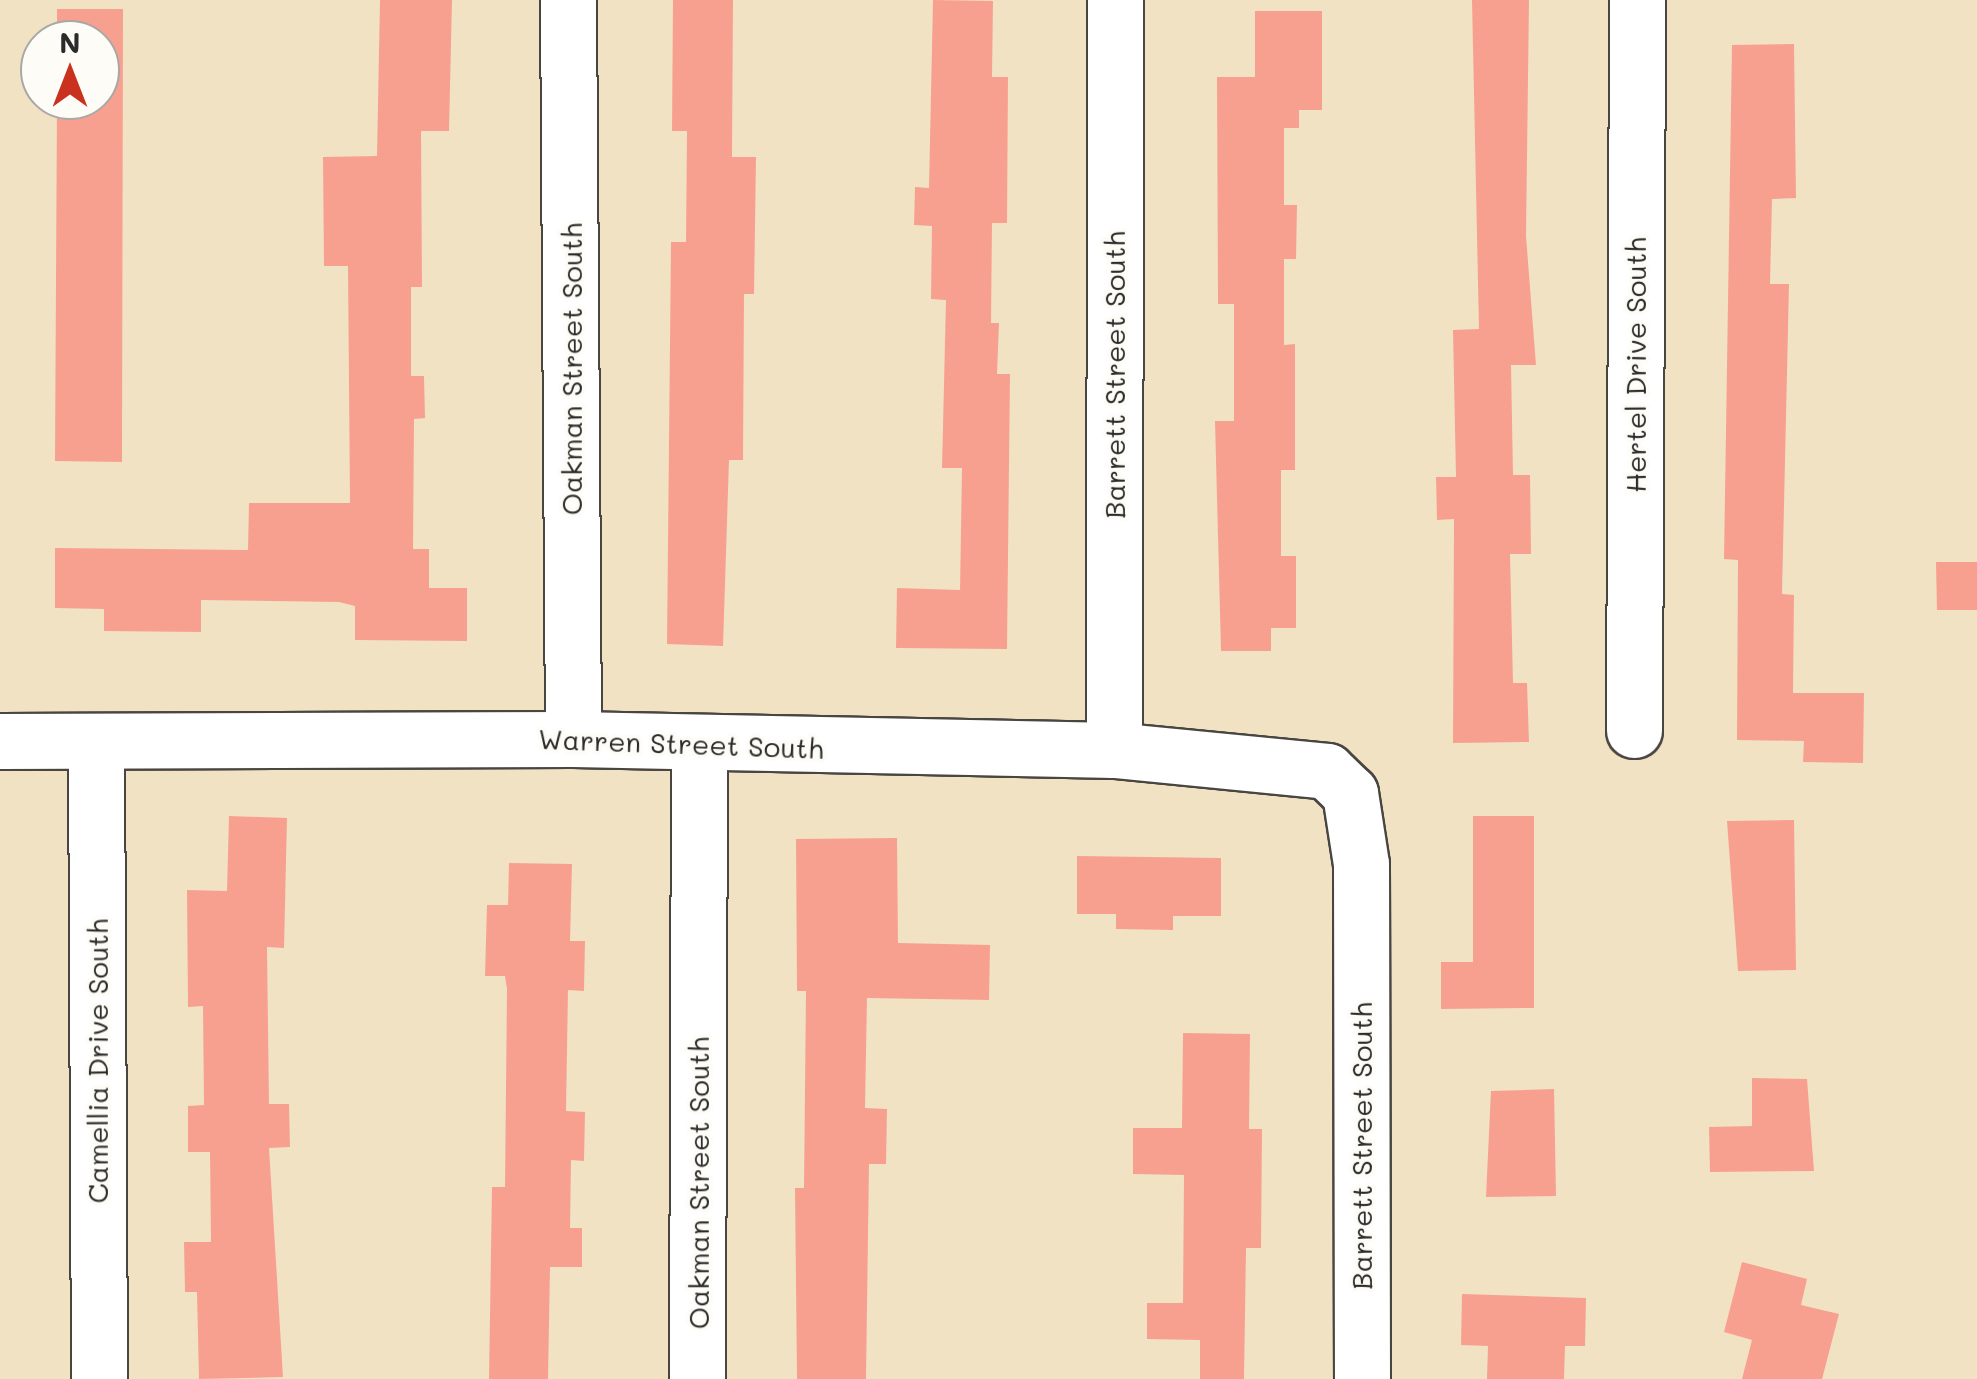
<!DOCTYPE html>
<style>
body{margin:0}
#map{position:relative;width:1977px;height:1379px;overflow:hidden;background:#f1e2c4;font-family:Mali,sans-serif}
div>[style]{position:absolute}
.building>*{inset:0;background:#f8a08f}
.roads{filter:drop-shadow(2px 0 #494642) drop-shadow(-2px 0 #494642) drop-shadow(0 2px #494642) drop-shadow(0 -2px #494642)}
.minor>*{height:55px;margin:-27.5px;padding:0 27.5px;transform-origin:27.5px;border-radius:27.5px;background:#fff}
span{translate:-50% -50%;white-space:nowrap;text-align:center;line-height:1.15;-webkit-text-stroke:8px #fdfcf7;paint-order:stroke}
.street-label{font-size:28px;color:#2b2b2b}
.north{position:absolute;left:20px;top:20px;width:100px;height:100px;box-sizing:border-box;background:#fdfcf7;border:2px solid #a9a8a5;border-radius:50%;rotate:0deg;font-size:28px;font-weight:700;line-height:40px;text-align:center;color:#2b2b2b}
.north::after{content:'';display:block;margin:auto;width:35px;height:45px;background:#c8321e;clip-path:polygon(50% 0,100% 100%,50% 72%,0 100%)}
</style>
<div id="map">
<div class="building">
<i style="clip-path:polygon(380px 0,452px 0,449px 131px,421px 131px,422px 287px,411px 287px,411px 376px,424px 376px,425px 418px,414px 419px,413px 549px,429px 549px,429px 588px,467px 588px,467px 641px,355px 640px,355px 606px,339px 602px,201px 600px,201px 632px,104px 631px,104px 609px,55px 608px,55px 548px,248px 550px,249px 503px,350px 503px,348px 266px,324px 266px,323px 157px,377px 156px)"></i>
<i style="clip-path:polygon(673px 0,733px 0,732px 157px,756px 157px,754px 294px,744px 294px,743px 460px,729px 460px,723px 646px,667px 644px,671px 242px,686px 242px,687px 131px,672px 131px)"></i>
<i style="clip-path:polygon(933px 0,993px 1px,992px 77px,1008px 77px,1007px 223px,992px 223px,991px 323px,999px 323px,997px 374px,1010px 374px,1007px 649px,896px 648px,897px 588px,960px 590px,962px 468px,942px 468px,946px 300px,931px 299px,932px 226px,914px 225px,915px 187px,929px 188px)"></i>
<i style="clip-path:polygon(1472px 0,1529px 0,1526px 236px,1536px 365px,1511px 365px,1513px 475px,1530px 475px,1531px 554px,1510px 554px,1513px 683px,1527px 683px,1529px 742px,1453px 743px,1454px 519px,1437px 520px,1436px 477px,1456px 477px,1453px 330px,1479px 329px)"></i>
<i style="clip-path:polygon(57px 9px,123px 9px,122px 462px,55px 461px,57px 100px,100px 100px,100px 40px,57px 40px)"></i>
<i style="clip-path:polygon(1255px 11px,1322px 11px,1322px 110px,1299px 110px,1299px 128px,1284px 128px,1284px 205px,1297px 205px,1296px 259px,1284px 259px,1284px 345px,1295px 344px,1295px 470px,1281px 470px,1281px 556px,1296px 556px,1296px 628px,1271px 628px,1271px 651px,1221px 651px,1215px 421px,1234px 421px,1234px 304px,1218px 304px,1217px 77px,1255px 77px)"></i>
<i style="clip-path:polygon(1794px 44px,1796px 198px,1772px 199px,1770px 284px,1789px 284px,1782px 594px,1794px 595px,1793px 693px,1864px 693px,1863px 763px,1803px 762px,1804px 741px,1737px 740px,1738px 560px,1724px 559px,1732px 45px)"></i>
<i style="clip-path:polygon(1936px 562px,1977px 562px,1977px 610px,1937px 610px)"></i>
<i style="clip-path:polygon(229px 816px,287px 818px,284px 948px,267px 947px,269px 1104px,289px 1104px,290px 1147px,269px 1148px,283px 1377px,199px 1379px,197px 1292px,185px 1292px,184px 1242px,211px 1242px,210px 1152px,188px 1152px,188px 1106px,204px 1105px,203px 1006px,188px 1007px,187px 890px,227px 891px)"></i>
<i style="clip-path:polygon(1473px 816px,1534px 816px,1534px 1008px,1441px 1009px,1441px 962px,1473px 962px)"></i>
<i style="clip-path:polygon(1794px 820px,1796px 970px,1738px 971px,1727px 821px)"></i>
<i style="clip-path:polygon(897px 838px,898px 943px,990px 945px,989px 1000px,867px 998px,865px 1108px,887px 1109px,886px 1164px,869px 1164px,866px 1379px,797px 1379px,795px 1188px,804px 1188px,806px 991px,797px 991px,796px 839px)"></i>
<i style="clip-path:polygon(1077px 856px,1221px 858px,1221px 916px,1173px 916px,1173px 930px,1116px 929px,1116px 914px,1077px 914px)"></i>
<i style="clip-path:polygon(509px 863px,572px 864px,570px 941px,585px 941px,584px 991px,568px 990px,566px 1111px,585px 1112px,584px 1161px,571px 1160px,570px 1228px,582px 1228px,582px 1267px,550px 1267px,548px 1379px,489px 1379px,492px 1187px,505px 1187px,507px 989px,505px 976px,485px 976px,487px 905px,508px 905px)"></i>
<i style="clip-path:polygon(1183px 1033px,1250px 1034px,1249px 1129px,1262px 1129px,1261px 1248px,1246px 1248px,1244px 1379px,1200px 1379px,1200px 1340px,1147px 1339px,1147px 1303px,1183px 1303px,1184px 1175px,1133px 1174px,1133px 1128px,1182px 1128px)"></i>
<i style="clip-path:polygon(1752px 1078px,1807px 1079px,1814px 1171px,1710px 1172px,1709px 1127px,1752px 1126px)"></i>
<i style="clip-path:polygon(1554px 1089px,1556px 1196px,1486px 1197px,1491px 1091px)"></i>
<i style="clip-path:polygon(1742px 1262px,1807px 1279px,1801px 1305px,1839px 1314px,1822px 1379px,1742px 1379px,1752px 1340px,1724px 1332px)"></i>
<i style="clip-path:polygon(1462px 1294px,1586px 1298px,1585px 1346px,1565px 1346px,1564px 1379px,1487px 1379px,1488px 1346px,1461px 1345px)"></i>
</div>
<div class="roads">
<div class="minor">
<i style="left:568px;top:0;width:739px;rotate:89.61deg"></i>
<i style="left:1634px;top:730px;width:730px;rotate:-89.76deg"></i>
<i style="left:0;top:741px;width:573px;rotate:-0.2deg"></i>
<i style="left:573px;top:739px;width:541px;rotate:1.16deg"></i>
<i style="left:1114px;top:750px;width:214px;rotate:5.6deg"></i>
<i style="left:1327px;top:771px;width:32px;rotate:44deg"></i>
<i style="left:1350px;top:793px;width:72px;rotate:81.2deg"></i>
<i style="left:1361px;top:864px;width:515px;rotate:89.89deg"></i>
<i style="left:96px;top:743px;width:636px;rotate:89.73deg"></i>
<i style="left:1114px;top:750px;width:750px;rotate:-89.92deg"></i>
<i style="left:697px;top:1379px;width:633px;rotate:-89.82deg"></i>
</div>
</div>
<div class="street-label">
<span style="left:1635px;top:365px;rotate:-90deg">Hertel Drive South</span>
<span style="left:571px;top:369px;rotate:-90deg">Oakman Street South</span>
<span style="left:1114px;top:375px;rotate:-90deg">Barrett Street South</span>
<span style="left:681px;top:743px;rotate:2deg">Warren Street South</span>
<span style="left:97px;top:1061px;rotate:-90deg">Camellia Drive South</span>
<span style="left:1361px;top:1146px;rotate:-90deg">Barrett Street South</span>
<span style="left:698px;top:1183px;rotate:-90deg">Oakman Street South</span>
</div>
<div class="north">N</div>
</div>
